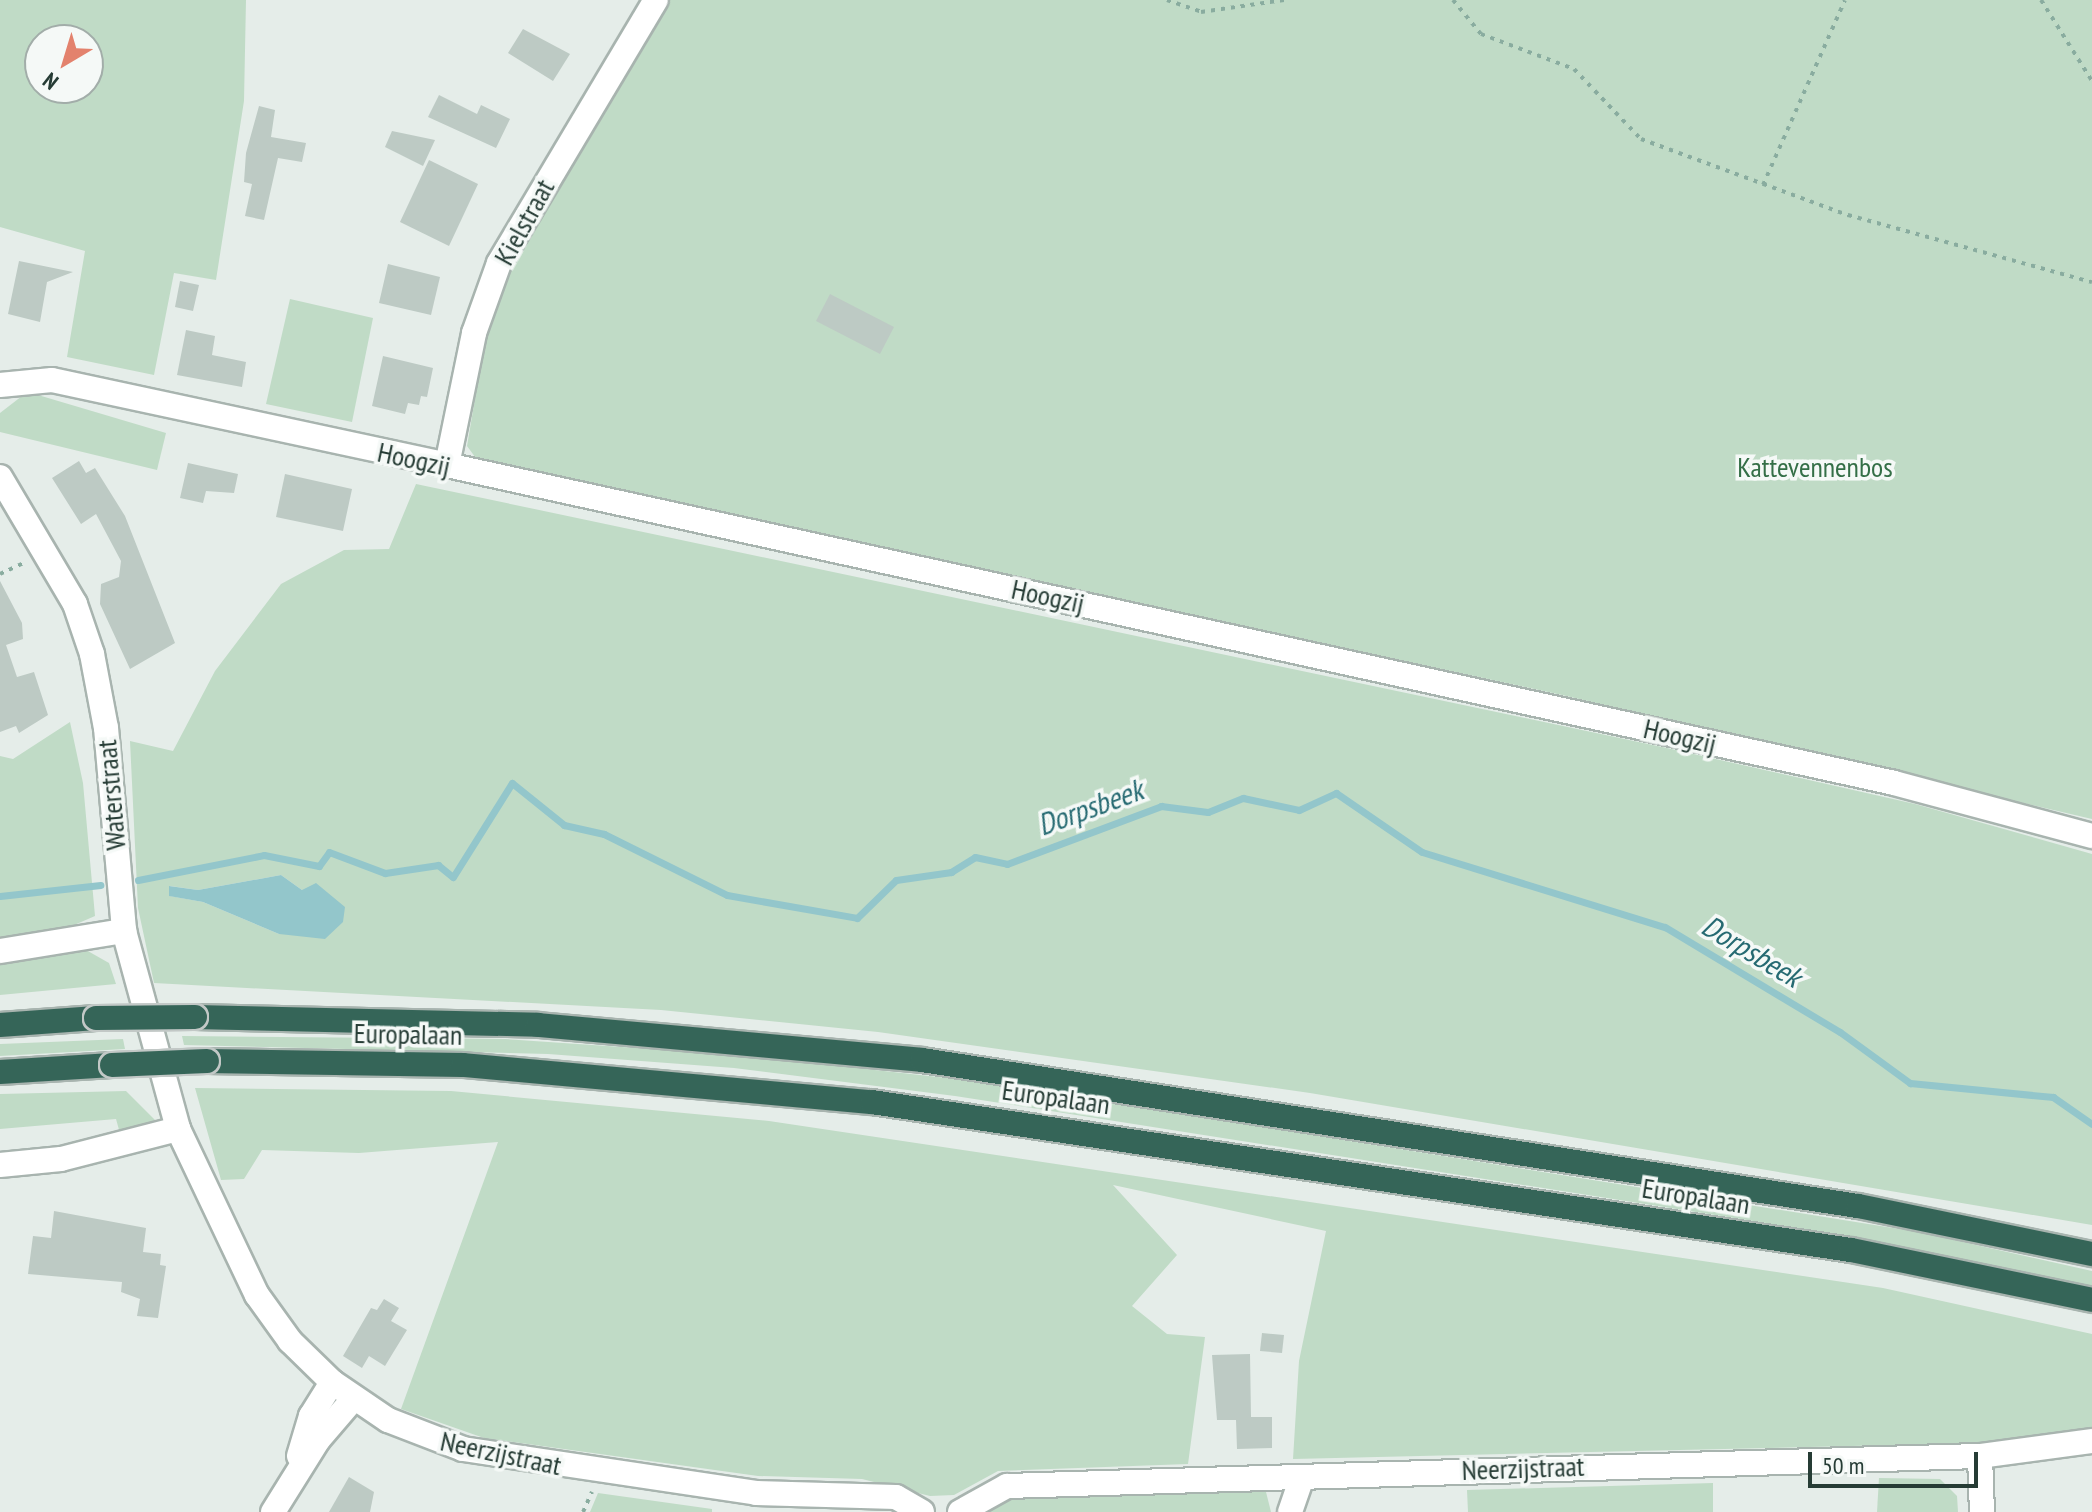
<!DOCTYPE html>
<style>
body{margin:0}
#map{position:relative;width:2092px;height:1512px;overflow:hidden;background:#e5ede9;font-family:"PT Sans Narrow",sans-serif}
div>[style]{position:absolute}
.green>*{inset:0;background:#c0dbc6}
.water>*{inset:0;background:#93c6cb}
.stream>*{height:7px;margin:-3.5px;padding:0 3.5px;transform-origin:3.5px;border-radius:3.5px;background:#93c6cb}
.building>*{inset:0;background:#bdcac4}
.path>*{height:4px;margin-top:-2px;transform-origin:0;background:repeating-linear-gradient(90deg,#89ac9f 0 4px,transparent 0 10px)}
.roads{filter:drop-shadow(2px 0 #a8b4af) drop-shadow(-2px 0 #a8b4af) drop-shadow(0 2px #a8b4af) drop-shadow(0 -2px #a8b4af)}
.minor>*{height:24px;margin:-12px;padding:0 12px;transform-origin:12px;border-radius:12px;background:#fff}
.highway>*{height:24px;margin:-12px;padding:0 12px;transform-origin:12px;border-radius:12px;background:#356558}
.bridges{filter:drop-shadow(2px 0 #c2c8c6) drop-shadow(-2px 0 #c2c8c6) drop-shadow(0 2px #c2c8c6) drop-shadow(0 -2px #c2c8c6)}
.highway-bridge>*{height:24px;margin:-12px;padding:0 12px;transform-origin:12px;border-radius:12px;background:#356558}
span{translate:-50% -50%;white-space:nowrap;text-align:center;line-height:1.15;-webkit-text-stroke:7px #f5f9f7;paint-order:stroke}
.street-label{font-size:28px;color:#263c35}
.park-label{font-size:28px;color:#346f47}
.water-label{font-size:30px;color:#266a72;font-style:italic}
.north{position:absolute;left:24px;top:24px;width:80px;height:80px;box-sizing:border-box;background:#f5f9f7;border:2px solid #a2ada9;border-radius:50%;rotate:218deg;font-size:22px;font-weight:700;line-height:32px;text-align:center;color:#263c35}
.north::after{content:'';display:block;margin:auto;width:28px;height:36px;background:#e3826d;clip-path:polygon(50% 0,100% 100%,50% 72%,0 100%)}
.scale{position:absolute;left:1808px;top:1452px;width:170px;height:36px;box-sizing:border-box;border:4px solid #263c35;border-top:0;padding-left:10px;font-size:24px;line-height:28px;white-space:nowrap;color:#263c35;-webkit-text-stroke:6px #f5f9f7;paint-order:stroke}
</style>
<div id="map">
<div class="green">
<i style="clip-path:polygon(evenodd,0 0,246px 0,244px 101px,216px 280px,174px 273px,154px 375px,67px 357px,85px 251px,0 227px,0 0,88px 40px,88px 88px,40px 88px,40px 40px,88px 40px)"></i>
<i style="clip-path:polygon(670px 0,2092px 0,2092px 819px,1562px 695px,478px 461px,467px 446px,487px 328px,509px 265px)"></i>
<i style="clip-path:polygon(290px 299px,373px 318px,352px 422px,266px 404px)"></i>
<i style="clip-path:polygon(38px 395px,166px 433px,157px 470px,0 432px,0 413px,22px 396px)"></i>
<i style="clip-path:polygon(evenodd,416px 484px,1667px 748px,1915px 804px,2092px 854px,2092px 1225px,1310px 1093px,878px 1032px,661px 1010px,154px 983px,138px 908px,130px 741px,173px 751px,215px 671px,281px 584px,344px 550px,389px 549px,416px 484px,281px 875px,302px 890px,279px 934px,203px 902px,170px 896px,170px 886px,198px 890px,281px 875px)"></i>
<i style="clip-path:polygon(70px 722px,83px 783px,95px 916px,58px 932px,0 938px,0 756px,13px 759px)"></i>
<i style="clip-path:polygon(86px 950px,109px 963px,116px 984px,0 995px,0 961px)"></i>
<i style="clip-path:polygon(182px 1036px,505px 1039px,739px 1055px,974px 1081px,1918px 1232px,2092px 1271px,2092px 1290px,1766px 1223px,955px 1096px,734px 1068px,548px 1054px,184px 1045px)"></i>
<i style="clip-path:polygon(123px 1039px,125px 1049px,0 1056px,0 1044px)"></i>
<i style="clip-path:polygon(195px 1088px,451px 1091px,769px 1121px,1883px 1288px,2092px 1334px,2092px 1433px,2022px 1442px,1293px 1459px,1299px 1361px,1326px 1231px,1113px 1185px,1177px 1255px,1132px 1306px,1167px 1334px,1205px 1337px,1188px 1464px,998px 1471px,954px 1495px,930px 1496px,862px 1479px,758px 1476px,484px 1438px,401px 1409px,498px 1142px,359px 1153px,262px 1150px,244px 1179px,221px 1180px)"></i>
<i style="clip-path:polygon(126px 1091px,155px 1120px,121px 1137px,116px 1119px,0 1129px,0 1094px)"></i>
<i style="clip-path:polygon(1879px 1478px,1940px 1479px,1957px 1496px,1958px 1512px,1877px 1512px)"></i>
<i style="clip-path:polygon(1713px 1483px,1713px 1512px,1468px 1512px,1467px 1490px)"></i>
<i style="clip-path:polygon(1249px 1490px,1266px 1492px,1271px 1512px,981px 1512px,1003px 1498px)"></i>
<i style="clip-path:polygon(598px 1493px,712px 1509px,712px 1512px,590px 1512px)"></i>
</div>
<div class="water">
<i style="clip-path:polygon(281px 875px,302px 890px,316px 883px,345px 907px,343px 922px,325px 939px,279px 934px,203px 902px,169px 896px,169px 886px,198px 890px)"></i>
</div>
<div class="stream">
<i style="left:138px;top:880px;width:128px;rotate:-11.2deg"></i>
<i style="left:264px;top:855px;width:56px;rotate:11.3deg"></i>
<i style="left:319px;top:866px;width:17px;rotate:-54deg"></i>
<i style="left:329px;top:852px;width:60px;rotate:20.6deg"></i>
<i style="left:385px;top:873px;width:54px;rotate:-8.6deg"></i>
<i style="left:438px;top:865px;width:19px;rotate:39deg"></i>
<i style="left:453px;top:877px;width:111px;rotate:-57.9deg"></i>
<i style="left:512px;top:783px;width:67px;rotate:38.9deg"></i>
<i style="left:564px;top:825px;width:41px;rotate:12.7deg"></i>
<i style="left:604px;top:834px;width:137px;rotate:26.4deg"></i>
<i style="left:727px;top:895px;width:132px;rotate:10deg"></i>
<i style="left:857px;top:918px;width:54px;rotate:-44.3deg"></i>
<i style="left:896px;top:880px;width:56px;rotate:-8.3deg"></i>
<i style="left:951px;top:872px;width:28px;rotate:-32deg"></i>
<i style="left:975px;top:857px;width:33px;rotate:12deg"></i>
<i style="left:1007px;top:864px;width:165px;rotate:-20.6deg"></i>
<i style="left:1161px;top:806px;width:47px;rotate:7.3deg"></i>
<i style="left:1208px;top:812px;width:38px;rotate:-22deg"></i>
<i style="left:1243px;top:798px;width:57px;rotate:12.1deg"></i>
<i style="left:1299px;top:810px;width:41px;rotate:-24.7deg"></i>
<i style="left:1336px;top:793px;width:104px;rotate:34.5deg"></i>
<i style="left:1422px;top:852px;width:254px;rotate:17.2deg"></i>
<i style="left:1665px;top:927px;width:204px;rotate:31deg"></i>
<i style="left:1840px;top:1032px;width:87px;rotate:36.1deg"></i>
<i style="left:1910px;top:1083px;width:144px;rotate:5.6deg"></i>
<i style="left:2053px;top:1097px;width:47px;rotate:34.7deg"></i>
<i style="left:0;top:896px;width:101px;rotate:-6.3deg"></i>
</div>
<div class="building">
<i style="clip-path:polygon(523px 29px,570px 54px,553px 81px,508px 53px)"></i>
<i style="clip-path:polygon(439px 95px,477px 114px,481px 105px,510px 119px,496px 148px,428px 117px)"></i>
<i style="clip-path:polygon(259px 106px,275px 110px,271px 137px,306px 143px,302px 162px,278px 158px,264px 220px,245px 216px,252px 184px,244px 182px,246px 153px)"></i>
<i style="clip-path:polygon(392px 131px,435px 140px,423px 166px,385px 147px)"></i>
<i style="clip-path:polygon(429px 160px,478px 184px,449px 246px,400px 222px)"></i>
<i style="clip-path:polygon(19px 261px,73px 272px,47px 282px,40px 322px,8px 314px)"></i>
<i style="clip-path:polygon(388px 264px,440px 277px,431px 315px,379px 303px)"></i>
<i style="clip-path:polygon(180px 281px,199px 285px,193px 311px,175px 307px)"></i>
<i style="clip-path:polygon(830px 294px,894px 327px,880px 354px,816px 321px)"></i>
<i style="clip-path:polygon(186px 330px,215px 336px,212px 355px,246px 362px,242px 387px,177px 375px)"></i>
<i style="clip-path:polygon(383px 356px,433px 368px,427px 397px,421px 396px,419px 405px,408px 403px,405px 414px,372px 406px)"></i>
<i style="clip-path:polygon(79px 461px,86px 473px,95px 468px,125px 516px,175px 643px,130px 669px,100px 604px,101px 584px,119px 577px,121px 561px,96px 514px,81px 524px,52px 478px)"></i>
<i style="clip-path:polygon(188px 463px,238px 474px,234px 493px,206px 491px,203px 503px,180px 498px)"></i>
<i style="clip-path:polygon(285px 474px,352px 489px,343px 531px,276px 517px)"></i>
<i style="clip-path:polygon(0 581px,22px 623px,23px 639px,6px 645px,17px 677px,34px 672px,48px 715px,19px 733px,16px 726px,0 732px)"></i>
<i style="clip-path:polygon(54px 1211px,146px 1228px,143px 1252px,161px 1254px,160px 1265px,166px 1266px,158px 1318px,137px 1316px,140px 1299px,121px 1292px,122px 1282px,28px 1274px,33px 1236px,51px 1238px)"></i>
<i style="clip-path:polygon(384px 1299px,399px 1308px,391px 1321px,407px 1330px,385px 1366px,369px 1356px,362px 1368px,343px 1356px,371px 1308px,377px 1310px)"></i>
<i style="clip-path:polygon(1262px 1333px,1284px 1335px,1282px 1353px,1260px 1351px)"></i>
<i style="clip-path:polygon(1250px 1354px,1251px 1417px,1272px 1417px,1272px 1448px,1237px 1449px,1236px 1420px,1217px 1420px,1212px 1355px)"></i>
<i style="clip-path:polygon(349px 1477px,374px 1492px,370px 1512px,329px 1512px)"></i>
</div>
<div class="path">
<i style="left:1167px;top:0;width:36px;rotate:19deg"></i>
<i style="left:1201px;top:12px;width:84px;rotate:-8.2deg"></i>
<i style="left:1453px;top:0;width:44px;rotate:50.5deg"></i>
<i style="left:1481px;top:34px;width:99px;rotate:20.6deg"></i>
<i style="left:1574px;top:69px;width:97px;rotate:46.3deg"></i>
<i style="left:1641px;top:139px;width:221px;rotate:20.2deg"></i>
<i style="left:1848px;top:215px;width:253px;rotate:15.4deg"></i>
<i style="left:2041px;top:0;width:96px;rotate:57.8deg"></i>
<i style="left:1763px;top:185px;width:202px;rotate:-66.1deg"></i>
<i style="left:0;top:574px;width:29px;rotate:-25deg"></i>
<i style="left:583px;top:1512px;width:22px;rotate:-66deg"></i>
</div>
<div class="roads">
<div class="minor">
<i style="left:0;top:385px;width:52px;rotate:-5.5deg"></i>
<i style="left:52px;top:380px;width:404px;rotate:12.1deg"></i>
<i style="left:447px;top:465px;width:1482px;rotate:12.39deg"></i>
<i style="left:1894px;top:783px;width:205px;rotate:15deg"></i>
<i style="left:447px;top:465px;width:135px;rotate:-78.4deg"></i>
<i style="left:474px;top:333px;width:74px;rotate:-70.3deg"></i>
<i style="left:499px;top:263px;width:306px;rotate:-59.2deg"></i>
<i style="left:0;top:477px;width:147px;rotate:59.4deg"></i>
<i style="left:75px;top:604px;width:53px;rotate:71.2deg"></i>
<i style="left:92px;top:654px;width:75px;rotate:79.3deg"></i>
<i style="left:106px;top:728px;width:204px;rotate:84.9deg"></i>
<i style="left:124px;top:931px;width:205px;rotate:74.7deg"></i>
<i style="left:178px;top:1129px;width:184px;rotate:64.6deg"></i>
<i style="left:257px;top:1295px;width:57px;rotate:54.3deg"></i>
<i style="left:290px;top:1341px;width:59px;rotate:44.3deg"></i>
<i style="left:332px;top:1382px;width:68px;rotate:34.2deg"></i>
<i style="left:388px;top:1420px;width:80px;rotate:21.1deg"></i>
<i style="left:463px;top:1449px;width:296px;rotate:8.5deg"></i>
<i style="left:756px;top:1493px;width:140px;rotate:1.6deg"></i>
<i style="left:896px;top:1497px;width:30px;rotate:30deg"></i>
<i style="left:0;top:951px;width:126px;rotate:-9.2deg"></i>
<i style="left:0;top:1165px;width:61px;rotate:-5.6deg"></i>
<i style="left:61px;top:1159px;width:121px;rotate:-14.4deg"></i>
<i style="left:299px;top:1456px;width:42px;rotate:-73.3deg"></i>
<i style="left:311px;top:1416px;width:40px;rotate:-58deg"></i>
<i style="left:1980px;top:1456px;width:56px;rotate:88deg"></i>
<i style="left:273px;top:1512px;width:85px;rotate:-58deg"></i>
<i style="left:318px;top:1440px;width:55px;rotate:-49.4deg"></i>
<i style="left:960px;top:1512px;width:54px;rotate:-29deg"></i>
<i style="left:1007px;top:1486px;width:973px;rotate:-1.77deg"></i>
<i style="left:1980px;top:1456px;width:113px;rotate:-7.6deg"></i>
<i style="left:1290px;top:1512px;width:36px;rotate:-71deg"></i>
</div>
<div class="highway">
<i style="left:195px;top:1017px;width:343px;rotate:1.3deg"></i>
<i style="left:538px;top:1025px;width:386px;rotate:5.2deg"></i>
<i style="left:922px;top:1060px;width:947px;rotate:8.87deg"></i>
<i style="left:1858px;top:1206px;width:239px;rotate:11.6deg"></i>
<i style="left:0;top:1025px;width:96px;rotate:-4.2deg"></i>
<i style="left:207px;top:1061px;width:256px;rotate:0.9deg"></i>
<i style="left:463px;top:1065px;width:411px;rotate:5.2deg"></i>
<i style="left:872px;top:1102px;width:990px;rotate:8.6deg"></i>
<i style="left:1851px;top:1250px;width:246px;rotate:11.7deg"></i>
<i style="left:0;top:1072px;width:112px;rotate:-3.6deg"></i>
</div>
</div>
<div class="bridges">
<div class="highway-bridge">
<i style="left:96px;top:1018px;width:99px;rotate:-0.6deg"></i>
<i style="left:112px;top:1065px;width:95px;rotate:-2.4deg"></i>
</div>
</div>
<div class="street-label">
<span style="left:524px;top:222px;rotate:-61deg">Kielstraat</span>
<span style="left:414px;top:459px;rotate:12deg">Hoogzij</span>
<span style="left:1048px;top:596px;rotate:12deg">Hoogzij</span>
<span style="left:1680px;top:736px;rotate:13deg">Hoogzij</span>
<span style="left:111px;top:795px;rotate:-95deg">Waterstraat</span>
<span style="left:408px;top:1034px;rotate:1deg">Europalaan</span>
<span style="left:1056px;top:1097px;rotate:8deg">Europalaan</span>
<span style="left:1696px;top:1196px;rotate:9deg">Europalaan</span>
<span style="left:501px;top:1453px;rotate:12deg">Neerzijstraat</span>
<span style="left:1523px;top:1468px;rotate:-2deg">Neerzijstraat</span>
</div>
<div class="park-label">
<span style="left:1815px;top:467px">Kattevennenbos</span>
</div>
<div class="water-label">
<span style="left:1090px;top:807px;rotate:-20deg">Dorpsbeek</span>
<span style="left:1752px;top:951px;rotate:31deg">Dorpsbeek</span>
</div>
<div class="north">N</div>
<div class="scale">50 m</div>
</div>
